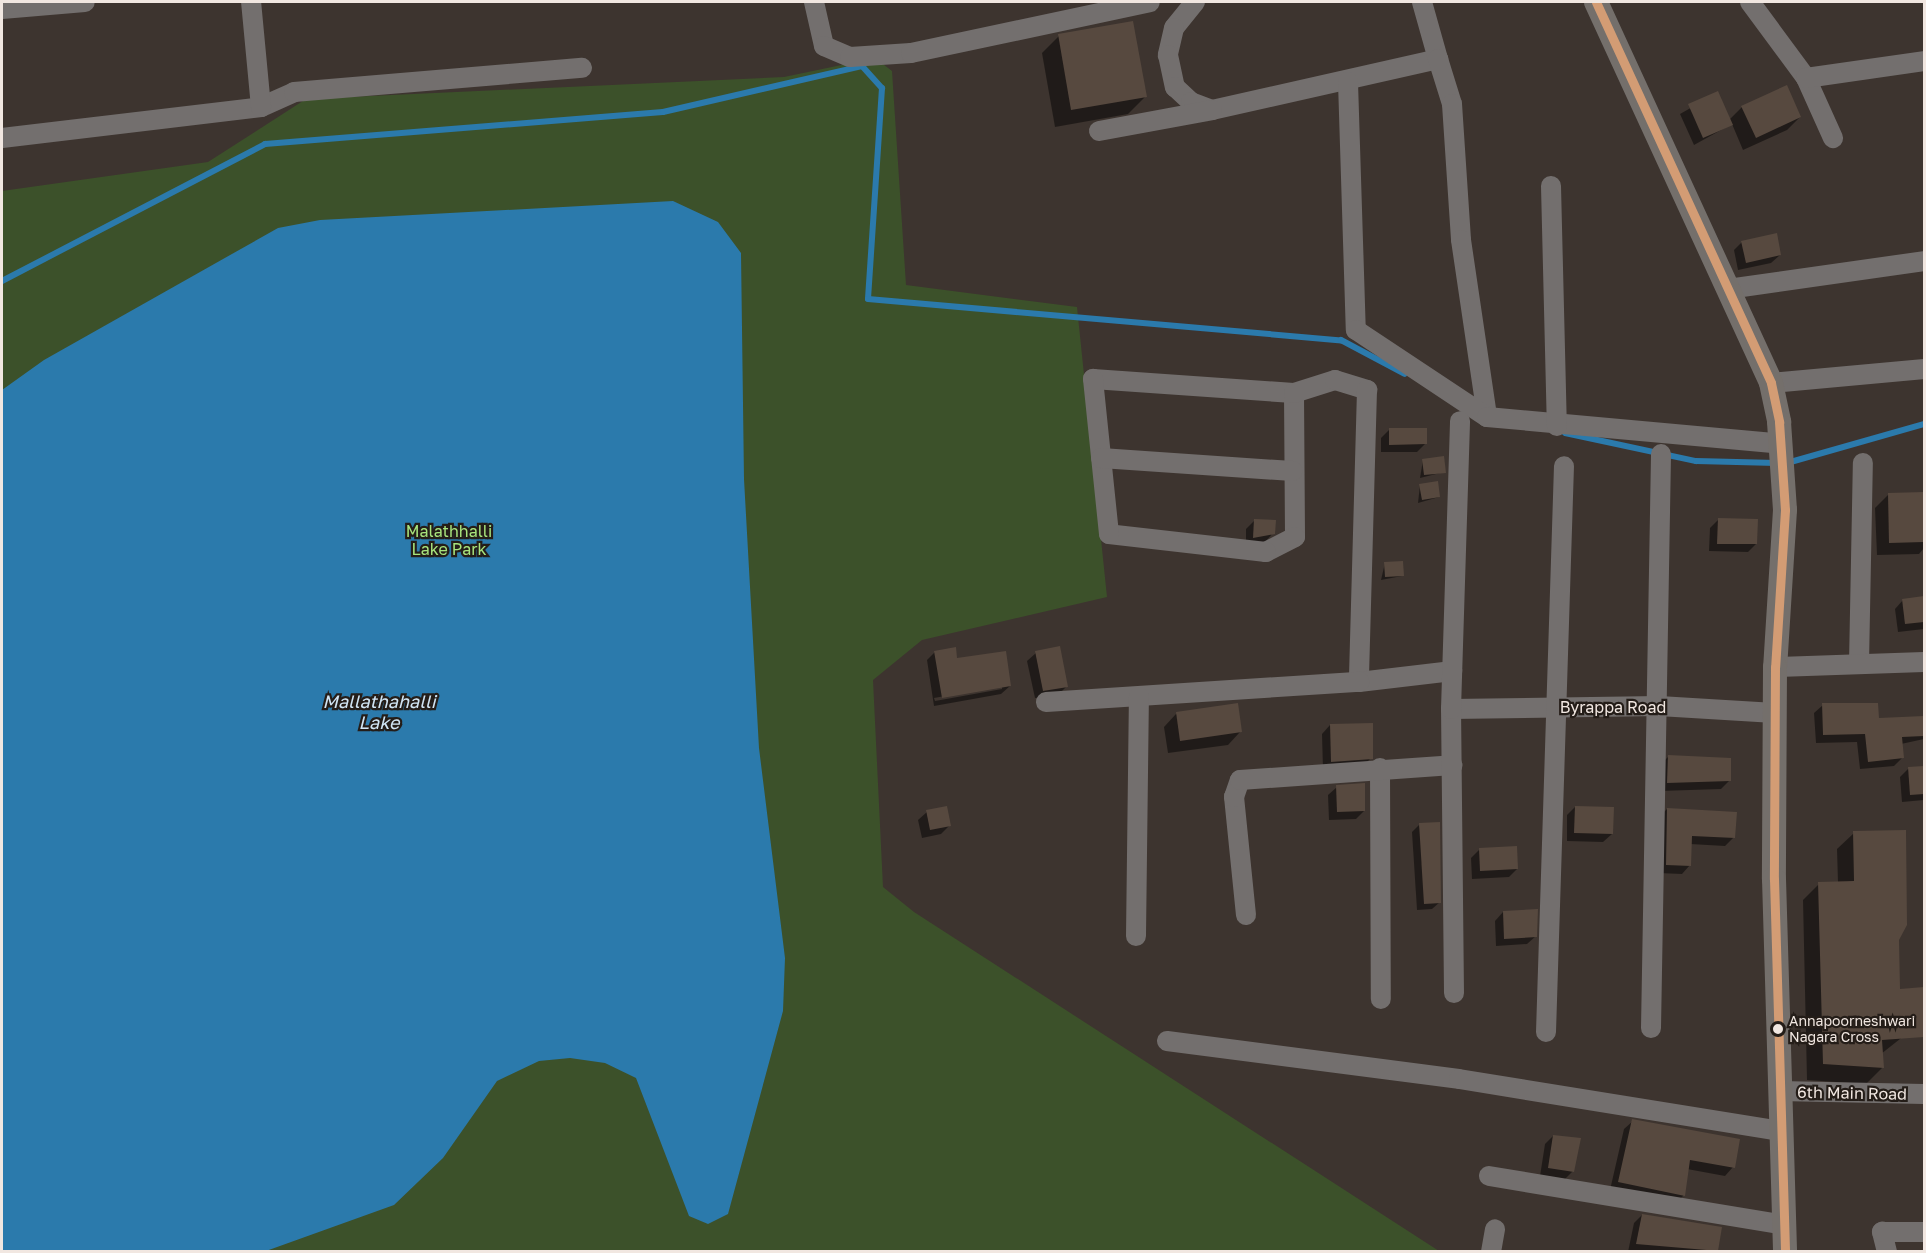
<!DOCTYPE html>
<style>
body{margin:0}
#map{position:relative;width:1926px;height:1253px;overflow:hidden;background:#3d342f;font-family:"Golos Text",sans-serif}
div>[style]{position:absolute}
.green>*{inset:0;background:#3c512a}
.water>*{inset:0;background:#2b7aac}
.shadow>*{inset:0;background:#0007}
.stream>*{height:6px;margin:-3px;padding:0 3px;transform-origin:3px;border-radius:3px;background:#2b7aac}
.building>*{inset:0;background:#57493f}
.minor>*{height:20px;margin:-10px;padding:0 10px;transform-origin:10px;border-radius:10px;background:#736f6e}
.major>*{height:24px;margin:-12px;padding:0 12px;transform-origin:12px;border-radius:12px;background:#746f6b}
.bus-1>*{height:9px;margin:-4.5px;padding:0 4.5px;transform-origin:4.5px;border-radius:4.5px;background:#d39c74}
.dots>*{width:16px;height:16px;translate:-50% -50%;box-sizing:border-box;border:3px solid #241d18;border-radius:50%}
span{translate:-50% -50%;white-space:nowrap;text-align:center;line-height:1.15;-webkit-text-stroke:4.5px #241d18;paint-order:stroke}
.bus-label{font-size:14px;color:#f1e7e1}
.left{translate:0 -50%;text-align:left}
.park-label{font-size:16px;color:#a8e47d}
.street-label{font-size:16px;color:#f1e7e1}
.water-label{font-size:18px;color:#d1e5f4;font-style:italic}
.frame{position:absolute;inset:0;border:3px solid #f1e7e1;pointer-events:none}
</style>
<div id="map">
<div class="green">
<i style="clip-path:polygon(875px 58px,892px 71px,906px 285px,1077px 307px,1107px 597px,922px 640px,873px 680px,883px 887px,914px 912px,1439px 1251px,2px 1251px,2px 191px,208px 162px,306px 99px,784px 77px)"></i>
</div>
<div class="water">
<i style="clip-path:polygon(673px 201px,718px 222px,741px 253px,744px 479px,759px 748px,785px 958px,783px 1011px,728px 1214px,708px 1224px,689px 1216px,636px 1078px,605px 1063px,570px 1058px,539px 1061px,497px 1081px,443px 1158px,394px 1205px,266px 1251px,2px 1251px,2px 390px,44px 360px,278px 228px,320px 220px)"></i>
</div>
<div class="shadow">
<i style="clip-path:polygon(1059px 36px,1145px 97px,1128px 114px,1055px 127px,1042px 53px)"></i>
<i style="clip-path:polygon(1717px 93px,1729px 120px,1742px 107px,1800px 117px,1787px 130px,1743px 150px,1732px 124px,1694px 145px,1680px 114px)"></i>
<i style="clip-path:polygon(1742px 242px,1780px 255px,1771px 263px,1738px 270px,1734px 250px)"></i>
<i style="clip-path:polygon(1389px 430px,1426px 443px,1417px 452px,1381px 452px,1381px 438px)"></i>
<i style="clip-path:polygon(1423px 460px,1444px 472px,1420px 478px)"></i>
<i style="clip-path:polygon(1420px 485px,1439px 497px,1418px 503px)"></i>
<i style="clip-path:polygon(1924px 494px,1924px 548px,1919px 554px,1877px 555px,1875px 508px,1888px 495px)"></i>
<i style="clip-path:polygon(1255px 520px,1273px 533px,1265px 542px,1246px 546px,1246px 529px)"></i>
<i style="clip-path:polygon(1718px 520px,1756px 544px,1748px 552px,1709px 551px,1710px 528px)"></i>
<i style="clip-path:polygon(1385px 563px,1402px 576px,1381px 580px)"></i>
<i style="clip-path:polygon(1924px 598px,1924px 629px,1898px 632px,1895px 609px,1903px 600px)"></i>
<i style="clip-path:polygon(evenodd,935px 652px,956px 660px,1010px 686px,1001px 694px,934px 706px,927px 660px,935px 652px,1002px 686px,1002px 689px,935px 701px,934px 698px,1002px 686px)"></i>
<i style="clip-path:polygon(1036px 653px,1066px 687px,1058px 695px,1035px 698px,1027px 661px)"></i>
<i style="clip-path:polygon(1823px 705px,1878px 720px,1924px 718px,1924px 739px,1901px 744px,1902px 758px,1894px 766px,1860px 769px,1857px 742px,1816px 743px,1814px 713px)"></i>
<i style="clip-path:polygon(1176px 714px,1240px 732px,1228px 745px,1168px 753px,1164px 727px)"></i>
<i style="clip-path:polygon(1330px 725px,1371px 758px,1363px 766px,1323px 769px,1322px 734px)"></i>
<i style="clip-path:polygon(1668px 757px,1729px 781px,1721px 789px,1660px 791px,1660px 765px)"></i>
<i style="clip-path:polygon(1924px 768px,1924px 800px,1902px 802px,1900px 777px,1908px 769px)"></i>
<i style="clip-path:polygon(1337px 787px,1364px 811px,1356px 819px,1329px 820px,1328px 795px)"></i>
<i style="clip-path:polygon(1575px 807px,1612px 834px,1603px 842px,1567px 841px,1567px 815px)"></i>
<i style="clip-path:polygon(1667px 809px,1734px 837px,1725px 846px,1690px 844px,1690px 865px,1682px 874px,1658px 873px,1659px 817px)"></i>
<i style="clip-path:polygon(927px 812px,949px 826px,941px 834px,922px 838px,918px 820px)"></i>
<i style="clip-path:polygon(1419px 825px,1440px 902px,1432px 909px,1417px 910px,1412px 832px)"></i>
<i style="clip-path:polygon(1854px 833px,1897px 940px,1898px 991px,1924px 989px,1924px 1020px,1881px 1054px,1882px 1068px,1866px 1084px,1807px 1080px,1803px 900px,1819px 884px,1838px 883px,1837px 849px)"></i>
<i style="clip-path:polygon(1479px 850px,1517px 869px,1509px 877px,1472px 879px,1471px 858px)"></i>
<i style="clip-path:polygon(1503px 912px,1536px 936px,1527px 944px,1496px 946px,1495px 921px)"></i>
<i style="clip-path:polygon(1633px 1121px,1733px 1167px,1725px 1176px,1687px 1169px,1683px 1196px,1675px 1204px,1610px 1190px,1624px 1129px)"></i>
<i style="clip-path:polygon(1553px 1136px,1573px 1171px,1565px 1179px,1540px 1176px,1545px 1144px)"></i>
<i style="clip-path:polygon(1642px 1215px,1720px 1228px,1716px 1252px,1628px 1252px,1634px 1223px)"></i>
</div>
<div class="stream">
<i style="left:2px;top:281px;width:297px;rotate:-27.5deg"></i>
<i style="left:265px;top:144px;width:399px;rotate:-4.6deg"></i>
<i style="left:663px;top:112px;width:204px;rotate:-13deg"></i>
<i style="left:862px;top:66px;width:30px;rotate:48deg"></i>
<i style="left:882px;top:88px;width:211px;rotate:93.8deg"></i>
<i style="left:868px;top:299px;width:475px;rotate:5deg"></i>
<i style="left:1341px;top:340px;width:72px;rotate:28deg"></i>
<i style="left:1565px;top:433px;width:134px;rotate:12.1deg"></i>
<i style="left:1696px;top:461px;width:81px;rotate:1.4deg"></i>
<i style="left:1787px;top:463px;width:142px;rotate:-15.9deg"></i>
</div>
<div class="building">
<i style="clip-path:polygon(1133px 21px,1147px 97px,1071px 110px,1058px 34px)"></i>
<i style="clip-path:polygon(1787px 85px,1801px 117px,1756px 138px,1741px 106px)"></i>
<i style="clip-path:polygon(1718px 91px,1733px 125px,1703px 138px,1688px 104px)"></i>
<i style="clip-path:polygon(1777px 233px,1781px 255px,1746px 263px,1741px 241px)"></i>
<i style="clip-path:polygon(1389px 428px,1427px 428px,1427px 444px,1389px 445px)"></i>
<i style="clip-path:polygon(1444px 456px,1446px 473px,1424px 475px,1422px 459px)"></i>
<i style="clip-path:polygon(1438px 481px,1440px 497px,1422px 500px,1419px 484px)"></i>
<i style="clip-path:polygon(1924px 492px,1924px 542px,1889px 543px,1888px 493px)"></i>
<i style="clip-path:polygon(1718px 518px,1758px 519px,1757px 544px,1717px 544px)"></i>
<i style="clip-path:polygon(1254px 519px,1276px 520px,1275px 534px,1253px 538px)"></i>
<i style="clip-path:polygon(1403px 561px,1404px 576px,1385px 577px,1384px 562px)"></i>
<i style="clip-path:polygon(1924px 596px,1924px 622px,1905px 624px,1902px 599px)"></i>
<i style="clip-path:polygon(1060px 646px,1068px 687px,1043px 691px,1035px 651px)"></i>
<i style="clip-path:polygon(956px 647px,957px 658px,1006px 651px,1011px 686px,942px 698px,934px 651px)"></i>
<i style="clip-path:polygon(1238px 703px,1242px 732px,1180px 741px,1176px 712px)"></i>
<i style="clip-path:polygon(1822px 703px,1878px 703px,1879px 718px,1924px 716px,1924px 736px,1902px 737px,1904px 758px,1868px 762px,1865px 734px,1823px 735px)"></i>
<i style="clip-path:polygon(1373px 723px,1373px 759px,1331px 762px,1330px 724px)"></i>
<i style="clip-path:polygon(1668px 755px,1731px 758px,1731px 781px,1667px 783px)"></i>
<i style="clip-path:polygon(1924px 766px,1924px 794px,1910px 795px,1908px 767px)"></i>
<i style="clip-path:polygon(1365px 783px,1365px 811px,1337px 812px,1336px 785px)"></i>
<i style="clip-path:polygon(947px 806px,951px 826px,930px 830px,926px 810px)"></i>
<i style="clip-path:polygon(1575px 806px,1614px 807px,1613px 834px,1574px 833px)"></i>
<i style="clip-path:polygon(1667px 808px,1737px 812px,1735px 838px,1692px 836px,1691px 866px,1666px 865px)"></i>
<i style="clip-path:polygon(1440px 822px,1441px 903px,1424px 904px,1419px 823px)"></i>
<i style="clip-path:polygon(1906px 830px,1907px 925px,1899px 940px,1900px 989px,1924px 987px,1924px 1037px,1882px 1040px,1884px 1068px,1823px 1064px,1818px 882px,1854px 881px,1853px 831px)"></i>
<i style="clip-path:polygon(1517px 846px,1518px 869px,1480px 871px,1479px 848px)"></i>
<i style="clip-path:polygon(1538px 909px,1537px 937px,1504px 939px,1503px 911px)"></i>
<i style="clip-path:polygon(1632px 1119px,1740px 1139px,1735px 1168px,1690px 1160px,1685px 1196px,1618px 1182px)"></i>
<i style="clip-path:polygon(1553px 1135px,1581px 1138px,1574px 1172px,1548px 1168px)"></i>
<i style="clip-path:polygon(1642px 1214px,1722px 1227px,1718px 1251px,1636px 1244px)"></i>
</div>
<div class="minor">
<i style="left:814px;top:2px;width:45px;rotate:77.2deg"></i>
<i style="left:824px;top:46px;width:28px;rotate:23deg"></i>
<i style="left:850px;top:57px;width:61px;rotate:-3.8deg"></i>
<i style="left:911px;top:53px;width:244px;rotate:-12deg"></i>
<i style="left:1195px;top:2px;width:33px;rotate:129deg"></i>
<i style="left:1174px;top:28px;width:28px;rotate:103deg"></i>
<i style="left:1168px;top:55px;width:33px;rotate:78deg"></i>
<i style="left:1175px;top:87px;width:22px;rotate:43deg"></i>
<i style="left:1191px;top:102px;width:22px;rotate:21deg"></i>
<i style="left:1212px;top:110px;width:232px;rotate:-12.7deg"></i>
<i style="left:1438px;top:59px;width:59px;rotate:-105.7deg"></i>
<i style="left:1750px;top:2px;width:94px;rotate:53.6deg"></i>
<i style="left:1806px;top:78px;width:66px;rotate:65.8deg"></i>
<i style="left:2px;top:9px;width:83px;rotate:-4.8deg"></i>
<i style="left:1438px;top:59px;width:47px;rotate:72.7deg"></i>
<i style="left:1452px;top:104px;width:136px;rotate:86.2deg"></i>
<i style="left:1461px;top:240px;width:179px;rotate:81.6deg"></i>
<i style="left:1806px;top:78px;width:119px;rotate:-8.2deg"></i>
<i style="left:1348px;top:82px;width:248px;rotate:88.2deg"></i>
<i style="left:1356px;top:330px;width:157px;rotate:33.6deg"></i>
<i style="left:1487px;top:417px;width:296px;rotate:5.2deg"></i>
<i style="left:261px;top:107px;width:36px;rotate:-24deg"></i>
<i style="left:294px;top:92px;width:289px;rotate:-4.8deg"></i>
<i style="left:1099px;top:131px;width:115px;rotate:-10.5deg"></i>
<i style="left:2px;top:138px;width:261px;rotate:-6.8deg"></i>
<i style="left:261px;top:107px;width:105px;rotate:-95.4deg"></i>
<i style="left:1551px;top:186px;width:240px;rotate:88.6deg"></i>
<i style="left:1728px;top:289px;width:198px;rotate:-8.1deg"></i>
<i style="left:1093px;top:379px;width:201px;rotate:4deg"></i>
<i style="left:1294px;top:393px;width:144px;rotate:89.6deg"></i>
<i style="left:1295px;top:537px;width:33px;rotate:153deg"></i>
<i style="left:1266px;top:552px;width:158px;rotate:-173.5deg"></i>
<i style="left:1109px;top:534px;width:156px;rotate:-95.9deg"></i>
<i style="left:1771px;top:383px;width:154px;rotate:-5.2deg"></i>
<i style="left:1294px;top:393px;width:43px;rotate:-17.6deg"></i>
<i style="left:1335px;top:380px;width:34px;rotate:17deg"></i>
<i style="left:1367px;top:390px;width:292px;rotate:91.6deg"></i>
<i style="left:1359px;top:682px;width:94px;rotate:-6.7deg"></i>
<i style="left:1101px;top:458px;width:192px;rotate:3.9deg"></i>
<i style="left:1859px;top:664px;width:201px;rotate:-88.9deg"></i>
<i style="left:1775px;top:667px;width:149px;rotate:-1.9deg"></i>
<i style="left:1046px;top:702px;width:314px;rotate:-3.7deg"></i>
<i style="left:1451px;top:709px;width:208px;rotate:-0.8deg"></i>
<i style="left:1659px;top:706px;width:116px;rotate:3.5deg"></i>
<i style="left:1380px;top:768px;width:231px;rotate:89.8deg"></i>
<i style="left:1246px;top:915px;width:119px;rotate:-95.8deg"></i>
<i style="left:1234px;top:797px;width:18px;rotate:-71deg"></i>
<i style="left:1240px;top:780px;width:213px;rotate:-4deg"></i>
<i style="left:1136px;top:936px;width:239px;rotate:-89.3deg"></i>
<i style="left:1454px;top:993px;width:284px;rotate:-90.6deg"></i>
<i style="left:1451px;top:709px;width:288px;rotate:-88.2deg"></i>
<i style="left:1651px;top:1028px;width:574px;rotate:-89deg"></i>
<i style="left:1546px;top:1032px;width:566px;rotate:-88.18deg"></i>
<i style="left:1167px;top:1041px;width:294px;rotate:7.4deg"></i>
<i style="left:1459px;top:1079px;width:326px;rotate:9.2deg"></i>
<i style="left:1779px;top:1091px;width:145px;rotate:1.2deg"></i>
<i style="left:1489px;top:1176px;width:299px;rotate:9.4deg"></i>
<i style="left:1491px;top:1252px;width:23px;rotate:-80deg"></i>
<i style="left:1887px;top:1252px;width:21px;rotate:-104deg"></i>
<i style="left:1882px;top:1232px;width:42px"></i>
</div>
<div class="major">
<i style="left:1596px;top:2px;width:419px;rotate:65.3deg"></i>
<i style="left:1771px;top:383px;width:40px;rotate:78deg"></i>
<i style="left:1779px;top:422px;width:88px;rotate:86.1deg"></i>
<i style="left:1785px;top:510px;width:157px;rotate:93.6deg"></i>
<i style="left:1775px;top:667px;width:212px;rotate:90.3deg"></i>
<i style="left:1774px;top:879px;width:373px;rotate:88.3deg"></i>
</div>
<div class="bus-1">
<i style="left:1596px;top:2px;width:419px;rotate:65.3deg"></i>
<i style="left:1771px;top:383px;width:40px;rotate:78deg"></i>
<i style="left:1779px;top:422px;width:88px;rotate:86.1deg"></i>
<i style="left:1785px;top:510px;width:157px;rotate:93.6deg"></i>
<i style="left:1775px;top:667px;width:212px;rotate:90.3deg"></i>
<i style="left:1774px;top:879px;width:373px;rotate:88.3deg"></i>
</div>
<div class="dots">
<i style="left:1778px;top:1029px;background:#f1e7e1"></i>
</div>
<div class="bus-label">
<span class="left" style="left:1789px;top:1029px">Annapoorneshwari<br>Nagara Cross</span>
</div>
<div class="park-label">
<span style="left:449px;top:540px">Malathhalli<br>Lake Park</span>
</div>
<div class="street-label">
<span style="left:1613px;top:707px">Byrappa Road</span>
<span style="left:1852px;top:1093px;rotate:1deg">6th Main Road</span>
</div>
<div class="water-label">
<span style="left:379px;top:712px">Mallathahalli<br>Lake</span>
</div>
<div class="frame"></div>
</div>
